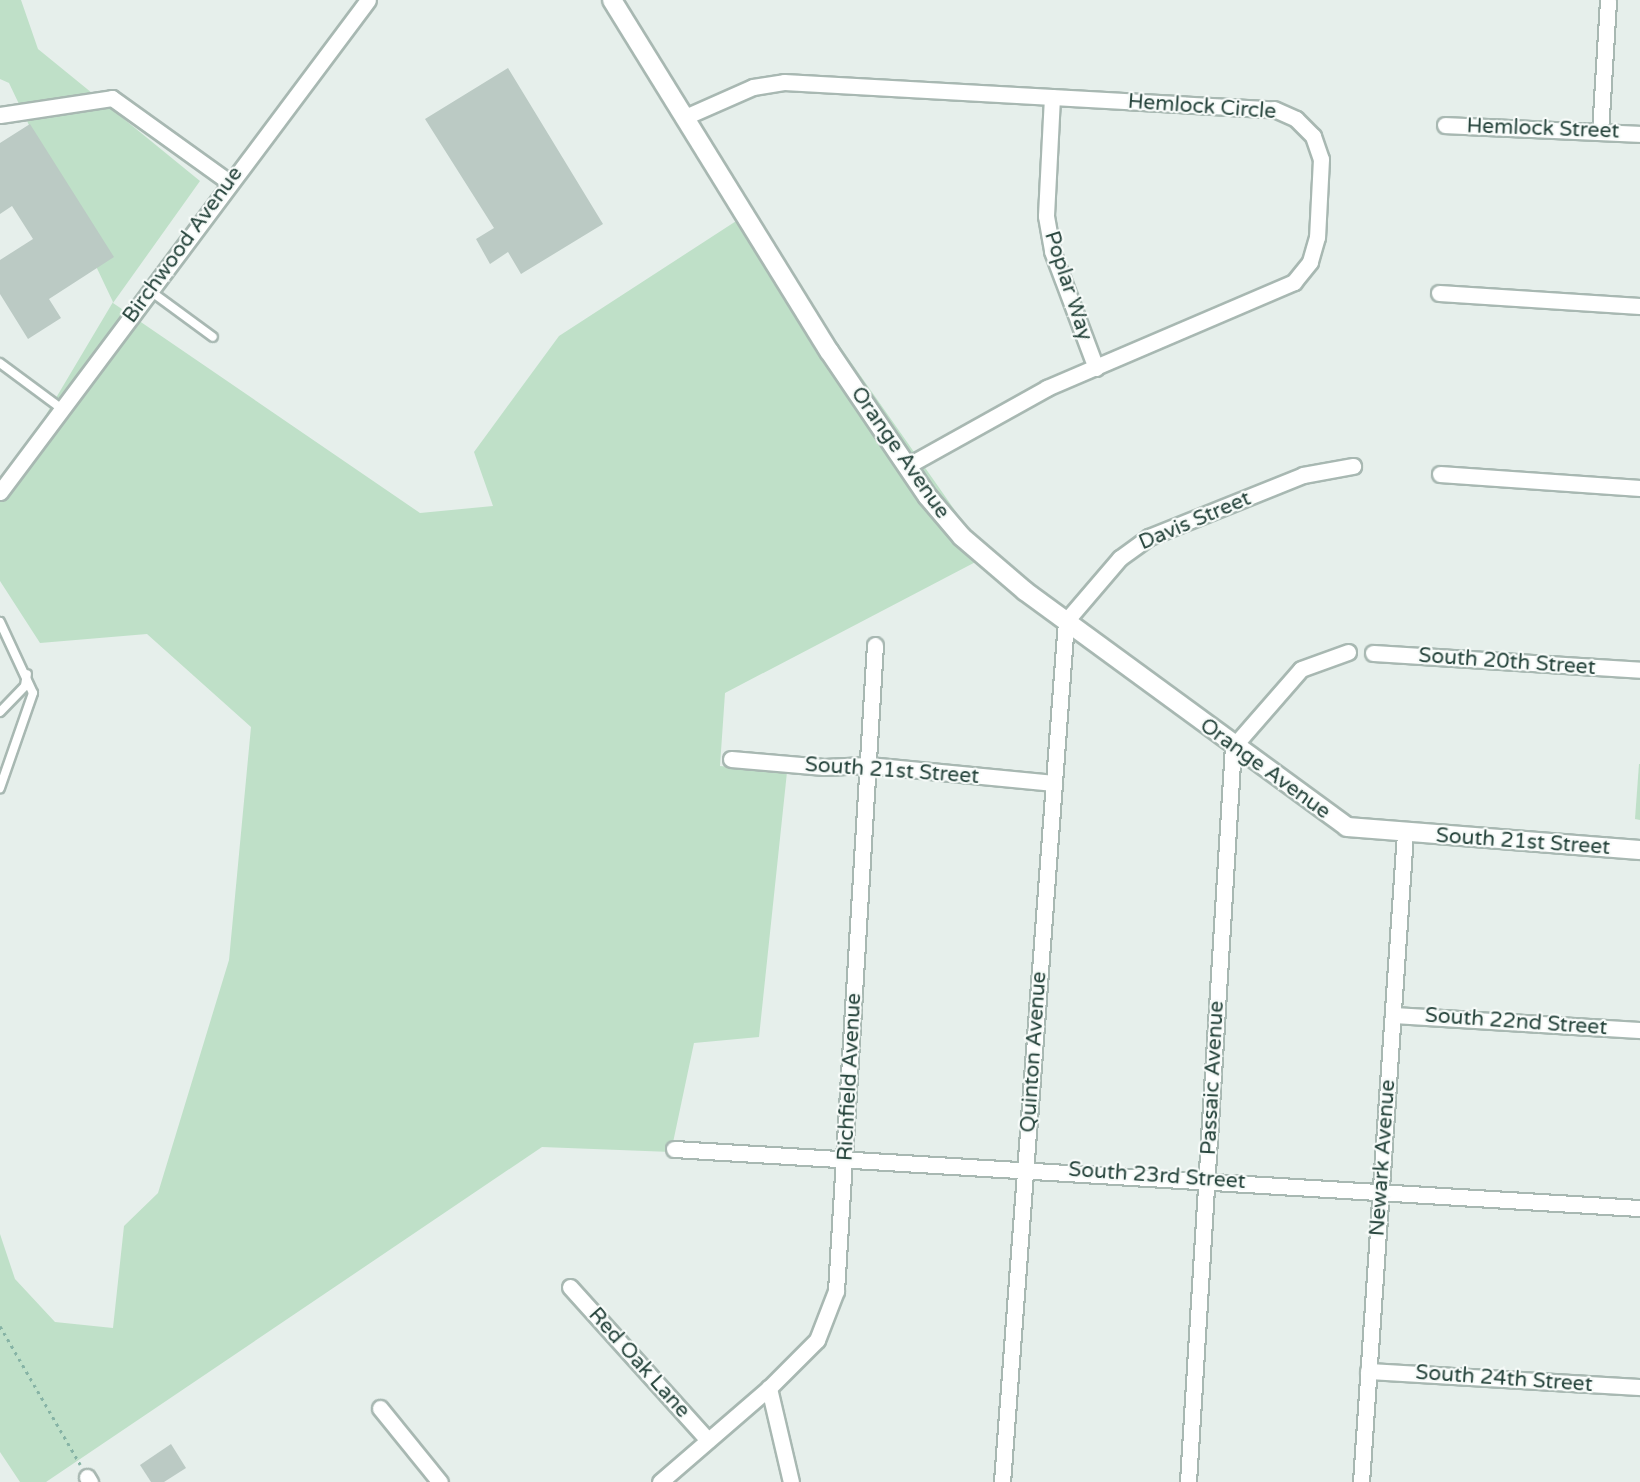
<!DOCTYPE html>
<style>
body{margin:0}
#map{position:relative;width:1640px;height:1482px;overflow:hidden;background:#e6efeb;font-family:"Varela Round",sans-serif}
div>[style]{position:absolute}
.green>*{inset:0;background:#bfe0c8}
.building>*{inset:0;background:#bbcac4}
.path>*{height:3px;margin-top:-1.5px;transform-origin:0;background:repeating-linear-gradient(90deg,#86b3a5 0 3px,transparent 0 7.5px)}
.roads{filter:drop-shadow(2px 0 #a8b8b2) drop-shadow(-2px 0 #a8b8b2) drop-shadow(0 2px #a8b8b2) drop-shadow(0 -2px #a8b8b2)}
.lane>*{height:8px;margin:-4px;padding:0 4px;transform-origin:4px;border-radius:4px;background:#fff}
.street>*{height:15px;margin:-7.5px;padding:0 7.5px;transform-origin:7.5px;border-radius:7.5px;background:#fff}
.secondary>*{height:18px;margin:-9px;padding:0 9px;transform-origin:9px;border-radius:9px;background:#fff}
span{translate:-50% -50%;white-space:nowrap;text-align:center;line-height:1.15;-webkit-text-stroke:4.5px #f7fbf9;paint-order:stroke}
.street-label{font-size:21px;color:#24423a}
</style>
<div id="map">
<div class="green">
<i style="clip-path:polygon(0 0,21px 0,38px 49px,200px 181px,113px 303px,420px 513px,493px 506px,474px 452px,559px 336px,747px 214px,987px 556px,725px 693px,720px 766px,787px 772px,759px 1037px,694px 1043px,671px 1152px,542px 1147px,46px 1482px,20px 1482px,0 1452px,0 1234px,15px 1279px,55px 1322px,113px 1328px,124px 1226px,158px 1193px,229px 960px,251px 727px,147px 634px,40px 643px,0 581px,0 492px,113px 302px,9px 83px,0 79px)"></i>
<i style="clip-path:polygon(1639px 764px,1640px 764px,1640px 820px,1635px 819px)"></i>
</div>
<div class="building">
<i style="clip-path:polygon(508px 68px,603px 224px,521px 274px,508px 252px,490px 264px,476px 239px,494px 228px,425px 119px)"></i>
<i style="clip-path:polygon(30px 124px,114px 257px,49px 299px,61px 318px,28px 339px,0 294px,0 260px,33px 239px,12px 206px,0 214px,0 143px)"></i>
<i style="clip-path:polygon(171px 1444px,186px 1468px,164px 1482px,151px 1482px,140px 1465px)"></i>
</div>
<div class="path">
<i style="left:0;top:1326px;width:160px;rotate:59.9deg"></i>
</div>
<div class="roads">
<div class="lane">
<i style="left:149px;top:290px;width:79px;rotate:36.3deg"></i>
<i style="left:0;top:363px;width:77px;rotate:36.6deg"></i>
<i style="left:0;top:622px;width:78px;rotate:65.1deg"></i>
<i style="left:33px;top:693px;width:101px;rotate:109.2deg"></i>
<i style="left:0;top:712px;width:36px;rotate:-46deg"></i>
<i style="left:25px;top:686px;width:12px;rotate:-81deg"></i>
</div>
<div class="street">
<i style="left:1052px;top:97px;width:119px;rotate:92.9deg"></i>
<i style="left:1046px;top:216px;width:36px;rotate:80deg"></i>
<i style="left:1052px;top:251px;width:125px;rotate:69.4deg"></i>
<i style="left:0;top:115px;width:113px;rotate:-8.6deg"></i>
<i style="left:112px;top:98px;width:144px;rotate:35.7deg"></i>
<i style="left:685px;top:117px;width:74px;rotate:-23.8deg"></i>
<i style="left:753px;top:87px;width:31px;rotate:-9deg"></i>
<i style="left:784px;top:82px;width:491px;rotate:3.2deg"></i>
<i style="left:1274px;top:109px;width:24px;rotate:24deg"></i>
<i style="left:1296px;top:119px;width:24px;rotate:45deg"></i>
<i style="left:1313px;top:136px;width:24px;rotate:71deg"></i>
<i style="left:1321px;top:159px;width:78px;rotate:92.9deg"></i>
<i style="left:1317px;top:237px;width:26px;rotate:106deg"></i>
<i style="left:1310px;top:262px;width:26px;rotate:129deg"></i>
<i style="left:1294px;top:282px;width:269px;rotate:156.8deg"></i>
<i style="left:1047px;top:388px;width:160px;rotate:150.9deg"></i>
<i style="left:1445px;top:125px;width:195px;rotate:2.6deg"></i>
<i style="left:1600px;top:132px;width:132px;rotate:-86.5deg"></i>
<i style="left:1439px;top:293px;width:201px;rotate:3.7deg"></i>
<i style="left:1440px;top:474px;width:200px;rotate:4deg"></i>
<i style="left:0;top:492px;width:614px;rotate:-53.2deg"></i>
<i style="left:1373px;top:653px;width:268px;rotate:3.6deg"></i>
<i style="left:731px;top:759px;width:93px;rotate:4.9deg"></i>
<i style="left:824px;top:767px;width:44px;rotate:-2.6deg"></i>
<i style="left:868px;top:765px;width:187px;rotate:5.5deg"></i>
<i style="left:1393px;top:1015px;width:247px;rotate:3.5deg"></i>
<i style="left:674px;top:1149px;width:968px;rotate:3.5deg"></i>
<i style="left:570px;top:1287px;width:206px;rotate:48deg"></i>
<i style="left:1368px;top:1371px;width:272px;rotate:3.4deg"></i>
<i style="left:380px;top:1408px;width:95px;rotate:51deg"></i>
<i style="left:87px;top:1477px;width:6px;rotate:59deg"></i>
<i style="left:660px;top:1482px;width:144px;rotate:-40.8deg"></i>
<i style="left:791px;top:1482px;width:97px;rotate:-103.2deg"></i>
<i style="left:769px;top:1388px;width:68px;rotate:-45deg"></i>
<i style="left:817px;top:1340px;width:53px;rotate:-68.8deg"></i>
<i style="left:836px;top:1291px;width:647px;rotate:-86.55deg"></i>
<i style="left:1002px;top:1482px;width:863px;rotate:-85.75deg"></i>
<i style="left:1066px;top:621px;width:83px;rotate:-49.4deg"></i>
<i style="left:1120px;top:558px;width:36px;rotate:-36deg"></i>
<i style="left:1149px;top:537px;width:166px;rotate:-21.9deg"></i>
<i style="left:1303px;top:475px;width:51px;rotate:-10.2deg"></i>
<i style="left:1188px;top:1482px;width:736px;rotate:-86.5deg"></i>
<i style="left:1233px;top:747px;width:103px;rotate:-48.9deg"></i>
<i style="left:1301px;top:669px;width:50px;rotate:-19.9deg"></i>
<i style="left:1361px;top:1482px;width:650px;rotate:-86.12deg"></i>
</div>
<div class="secondary">
<i style="left:612px;top:0;width:413px;rotate:58.3deg"></i>
<i style="left:829px;top:351px;width:176px;rotate:55.9deg"></i>
<i style="left:928px;top:497px;width:52px;rotate:49.6deg"></i>
<i style="left:962px;top:537px;width:83px;rotate:40.6deg"></i>
<i style="left:1025px;top:591px;width:399px;rotate:36.2deg"></i>
<i style="left:1347px;top:827px;width:294px;rotate:4.5deg"></i>
</div>
</div>
<div class="street-label">
<span style="left:1202px;top:107px;rotate:4deg">Hemlock Circle</span>
<span style="left:1543px;top:129px;rotate:2deg">Hemlock Street</span>
<span style="left:183px;top:245px;rotate:-54deg">Birchwood Avenue</span>
<span style="left:1068px;top:286px;rotate:72deg">Poplar Way</span>
<span style="left:900px;top:453px;rotate:55deg">Orange Avenue</span>
<span style="left:1195px;top:521px;rotate:-23deg">Davis Street</span>
<span style="left:1507px;top:662px;rotate:4deg">South 20th Street</span>
<span style="left:1265px;top:769px;rotate:36deg">Orange Avenue</span>
<span style="left:892px;top:771px;rotate:4deg">South 21st Street</span>
<span style="left:1523px;top:842px;rotate:4deg">South 21st Street</span>
<span style="left:1516px;top:1022px;rotate:4deg">South 22nd Street</span>
<span style="left:1034px;top:1052px;rotate:-86deg">Quinton Avenue</span>
<span style="left:850px;top:1077px;rotate:-87deg">Richfield Avenue</span>
<span style="left:1213px;top:1078px;rotate:-87deg">Passaic Avenue</span>
<span style="left:1383px;top:1158px;rotate:-86deg">Newark Avenue</span>
<span style="left:1157px;top:1176px;rotate:4deg">South 23rd Street</span>
<span style="left:639px;top:1363px;rotate:48deg">Red Oak Lane</span>
<span style="left:1504px;top:1379px;rotate:4deg">South 24th Street</span>
</div>
</div>
